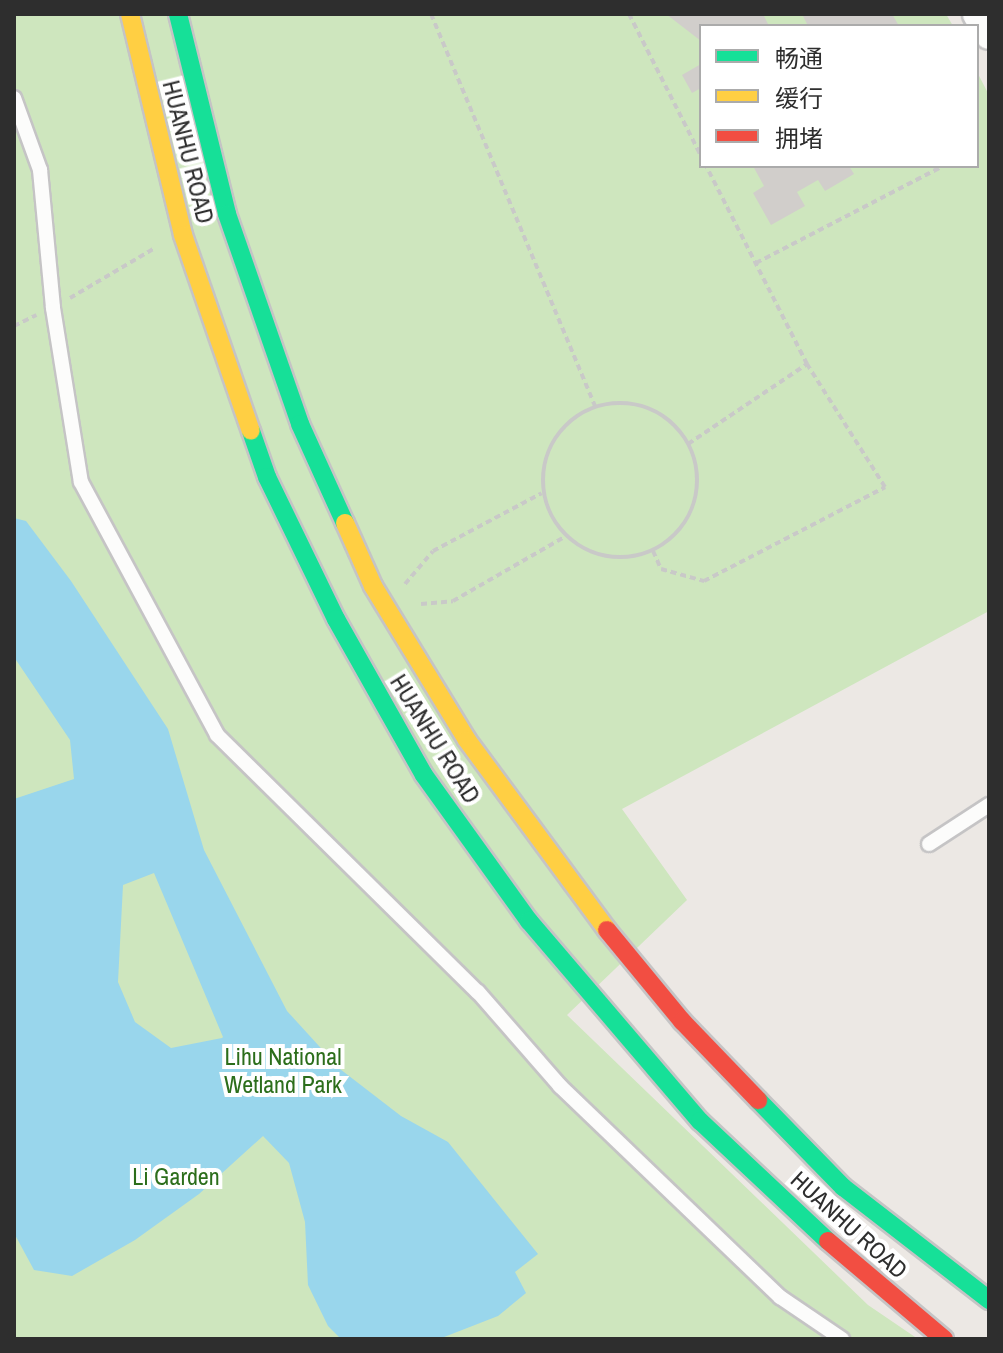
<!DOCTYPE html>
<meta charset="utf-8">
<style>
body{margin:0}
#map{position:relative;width:1003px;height:1353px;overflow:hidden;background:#ece8e4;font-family:"Archivo Narrow","Noto Sans SC",sans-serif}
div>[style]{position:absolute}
.green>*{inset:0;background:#cee6be}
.water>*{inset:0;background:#99d6ec}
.building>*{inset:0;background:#d1cecb}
.path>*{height:4px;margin-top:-2px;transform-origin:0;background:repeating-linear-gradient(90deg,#c9c9c8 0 6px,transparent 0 10px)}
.path>.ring{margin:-2px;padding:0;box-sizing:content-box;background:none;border:4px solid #c9c9c8;border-radius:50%}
.roads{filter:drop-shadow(2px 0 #c5c4c5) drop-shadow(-2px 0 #c5c4c5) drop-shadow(0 2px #c5c4c5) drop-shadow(0 -2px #c5c4c5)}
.lane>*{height:14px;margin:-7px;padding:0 7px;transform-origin:7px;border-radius:7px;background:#fcfcfb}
.street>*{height:28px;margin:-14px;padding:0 14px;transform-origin:14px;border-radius:14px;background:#fcfcfb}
.fast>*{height:18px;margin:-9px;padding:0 9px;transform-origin:9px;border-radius:9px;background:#16e098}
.slow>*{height:18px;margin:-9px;padding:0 9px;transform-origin:9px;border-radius:9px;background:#ffcf43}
.jam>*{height:18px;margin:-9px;padding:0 9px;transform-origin:9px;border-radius:9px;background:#f24e42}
span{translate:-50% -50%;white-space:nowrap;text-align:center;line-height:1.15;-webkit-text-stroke:8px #fff;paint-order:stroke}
.street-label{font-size:24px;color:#2e2e2e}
.park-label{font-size:24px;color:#2c6e1b}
.frame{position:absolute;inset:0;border:16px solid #2e2e2e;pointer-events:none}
.legend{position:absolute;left:699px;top:24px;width:280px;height:144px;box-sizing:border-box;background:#fff;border:2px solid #ababab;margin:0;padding:10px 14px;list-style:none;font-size:24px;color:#2e2e2e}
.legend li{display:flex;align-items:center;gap:16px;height:40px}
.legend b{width:40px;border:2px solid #ababab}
</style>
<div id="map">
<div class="green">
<i style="clip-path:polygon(14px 14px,946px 14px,953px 26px,701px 26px,701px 166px,977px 166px,977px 72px,989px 95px,989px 611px,622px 809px,687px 900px,567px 1015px,868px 1305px,918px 1339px,14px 1339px)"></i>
</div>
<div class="water">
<i style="clip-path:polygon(evenodd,14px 518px,26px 521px,71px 581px,168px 729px,204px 850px,287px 1011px,340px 1069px,401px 1116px,448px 1142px,538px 1254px,515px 1272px,526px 1293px,498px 1316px,439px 1339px,341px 1339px,328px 1326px,308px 1285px,305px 1222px,289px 1163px,263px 1136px,199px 1194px,135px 1240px,72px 1276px,34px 1270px,14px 1233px,14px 799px,74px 779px,70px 740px,14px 657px,14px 518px,154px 873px,223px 1037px,222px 1038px,171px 1048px,135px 1022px,118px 982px,123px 885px,154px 873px)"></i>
</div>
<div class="building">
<i style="clip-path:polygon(666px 14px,763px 14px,769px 26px,701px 26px,701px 41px)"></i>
<i style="clip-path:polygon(802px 14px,892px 14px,899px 26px,808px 26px)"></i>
<i style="clip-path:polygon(701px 64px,701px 88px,692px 93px,682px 75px)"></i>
<i style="clip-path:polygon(753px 166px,849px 166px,854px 174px,825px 191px,818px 180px,797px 192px,805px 206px,771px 225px,753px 193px,764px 186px)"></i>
</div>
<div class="path">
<i style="left:431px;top:14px;width:425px;rotate:67.3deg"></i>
<i style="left:629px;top:14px;width:159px;rotate:63.1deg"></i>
<i style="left:756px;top:263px;width:211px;rotate:-27.4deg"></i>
<i style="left:70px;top:298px;width:99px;rotate:-30.5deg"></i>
<i style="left:14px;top:326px;width:25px;rotate:-26deg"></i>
<i class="ring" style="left:543px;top:403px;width:150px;height:150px"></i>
<i style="left:688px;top:444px;width:143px;rotate:-33.9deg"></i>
<i style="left:807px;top:364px;width:222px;rotate:-117deg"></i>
<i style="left:653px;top:551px;width:20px;rotate:66deg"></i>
<i style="left:661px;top:569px;width:45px;rotate:15.6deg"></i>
<i style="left:704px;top:581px;width:204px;rotate:-27.4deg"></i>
<i style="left:885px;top:487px;width:146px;rotate:-122.4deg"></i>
<i style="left:405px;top:584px;width:43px;rotate:-49.7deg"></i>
<i style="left:433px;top:551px;width:123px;rotate:-28deg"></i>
<i style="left:421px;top:604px;width:32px;rotate:-5deg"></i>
<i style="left:453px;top:601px;width:130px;rotate:-29.9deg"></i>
</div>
<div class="roads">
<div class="lane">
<i style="left:14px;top:98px;width:77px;rotate:70.1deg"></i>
<i style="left:40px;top:170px;width:139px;rotate:84.6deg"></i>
<i style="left:53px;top:308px;width:176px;rotate:80.9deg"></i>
<i style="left:81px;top:482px;width:287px;rotate:61.7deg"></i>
<i style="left:217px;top:735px;width:366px;rotate:44.6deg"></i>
<i style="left:478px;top:992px;width:125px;rotate:48.9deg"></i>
<i style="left:560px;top:1086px;width:305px;rotate:43.8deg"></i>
<i style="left:780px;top:1297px;width:75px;rotate:34.1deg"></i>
<i style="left:929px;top:844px;width:72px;rotate:-33deg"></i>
</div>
<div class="street">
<i style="left:977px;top:14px;width:24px;rotate:60deg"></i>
</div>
<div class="fast">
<i style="left:178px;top:14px;width:206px;rotate:76.2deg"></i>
<i style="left:227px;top:214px;width:222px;rotate:70.8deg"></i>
<i style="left:300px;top:424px;width:109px;rotate:65.6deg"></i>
<i style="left:251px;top:431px;width:49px;rotate:70.8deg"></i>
<i style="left:267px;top:477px;width:158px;rotate:64.1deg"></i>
<i style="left:336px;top:619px;width:179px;rotate:60.6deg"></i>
<i style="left:424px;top:775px;width:180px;rotate:54.3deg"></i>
<i style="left:529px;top:921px;width:263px;rotate:49.5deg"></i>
<i style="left:700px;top:1121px;width:175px;rotate:43.2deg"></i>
<i style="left:758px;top:1100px;width:122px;rotate:45.7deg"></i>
<i style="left:843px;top:1187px;width:185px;rotate:37.7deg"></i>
</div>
<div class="slow">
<i style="left:130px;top:14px;width:227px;rotate:76.5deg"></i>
<i style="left:183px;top:235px;width:207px;rotate:70.9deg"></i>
<i style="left:345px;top:523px;width:69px;rotate:66deg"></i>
<i style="left:373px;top:586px;width:180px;rotate:58.6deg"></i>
<i style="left:467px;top:740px;width:236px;rotate:53.6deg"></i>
</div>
<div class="jam">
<i style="left:607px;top:930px;width:118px;rotate:50.5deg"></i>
<i style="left:682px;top:1021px;width:110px;rotate:46.1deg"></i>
<i style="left:828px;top:1241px;width:152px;rotate:40.2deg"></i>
</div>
</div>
<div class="street-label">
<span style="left:188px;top:152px;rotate:76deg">HUANHU ROAD</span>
<span style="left:435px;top:739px;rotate:58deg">HUANHU ROAD</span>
<span style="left:849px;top:1225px;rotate:42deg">HUANHU ROAD</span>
</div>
<div class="park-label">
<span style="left:283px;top:1071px">Lihu National<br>Wetland Park</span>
<span style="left:176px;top:1177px">Li Garden</span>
</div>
<div class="frame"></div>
<ul class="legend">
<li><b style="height:10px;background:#16e098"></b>畅通</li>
<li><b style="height:10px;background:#ffcf43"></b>缓行</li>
<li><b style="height:10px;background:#f24e42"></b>拥堵</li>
</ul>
</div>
